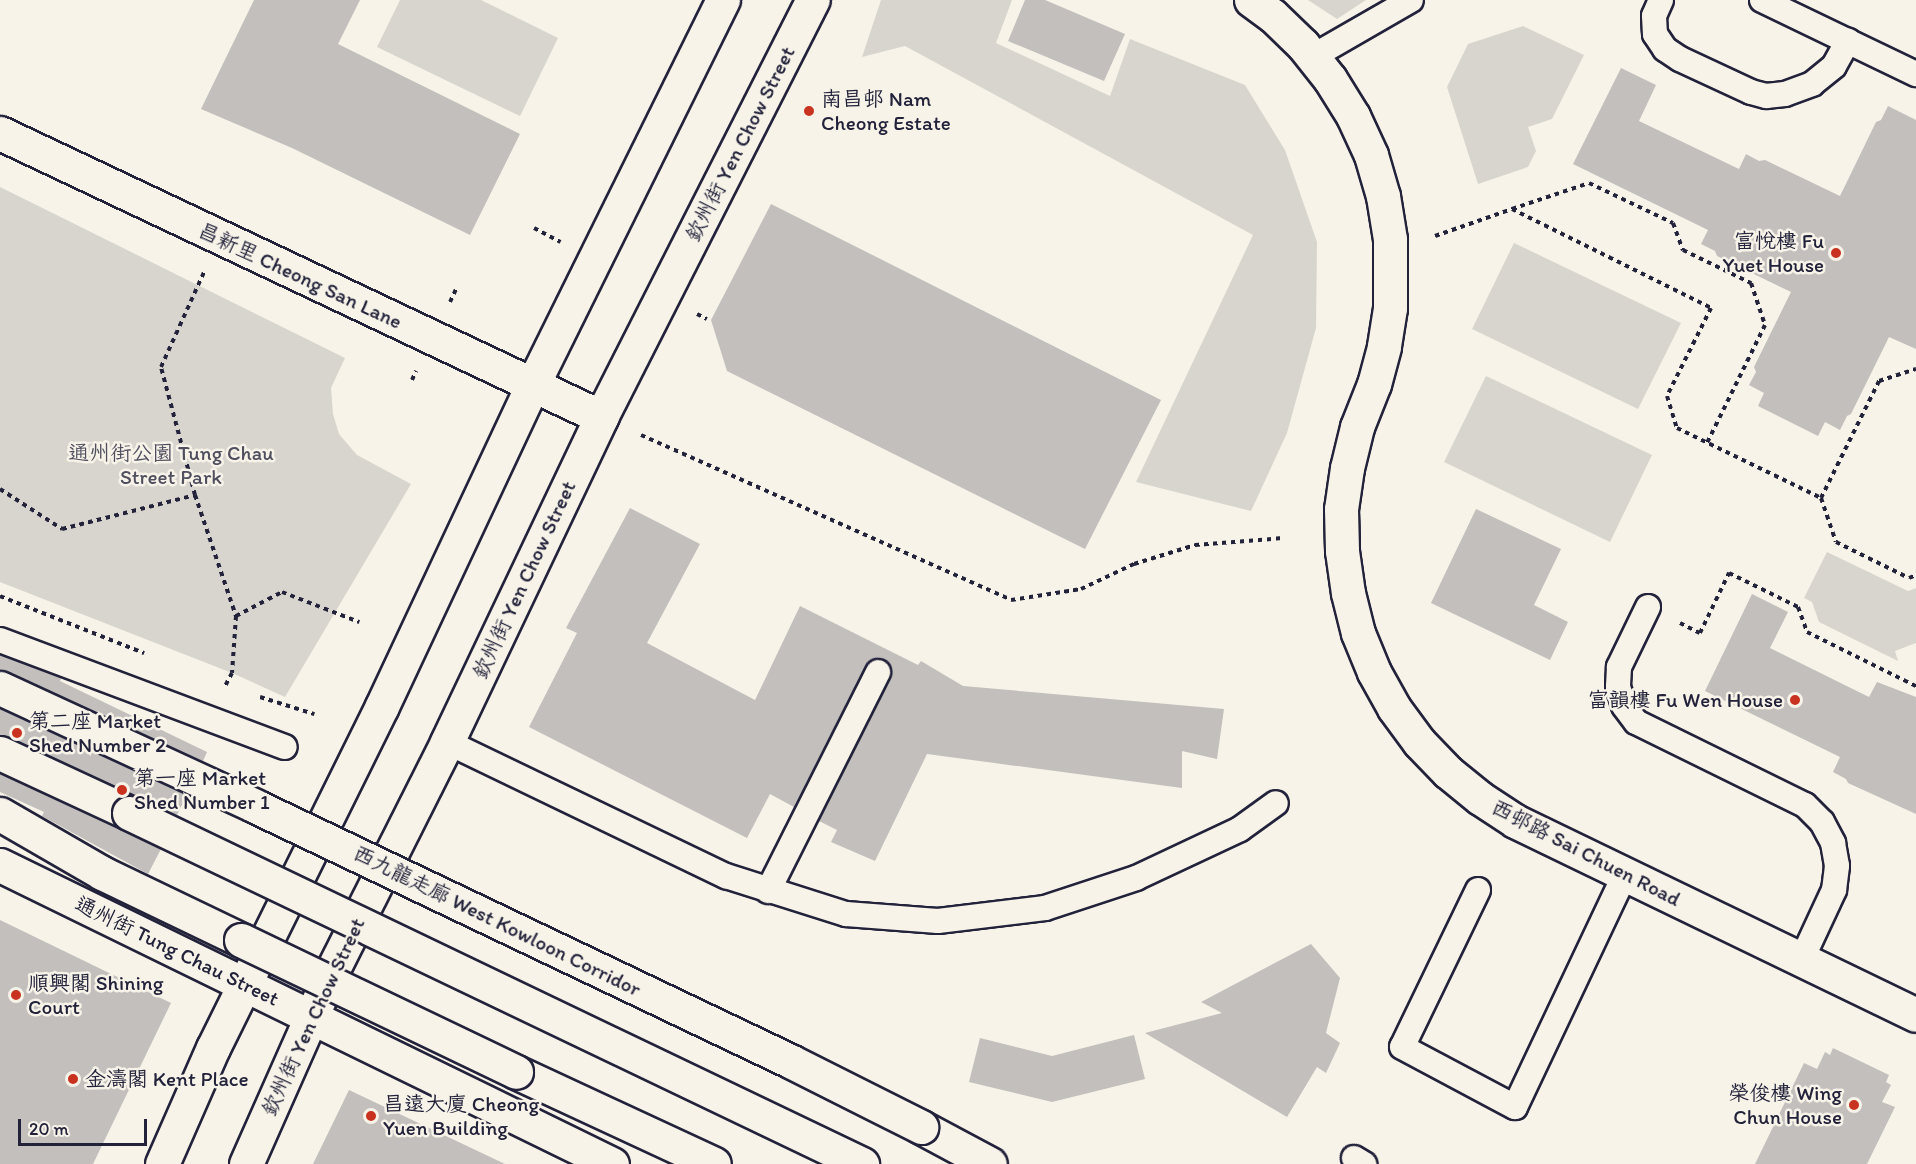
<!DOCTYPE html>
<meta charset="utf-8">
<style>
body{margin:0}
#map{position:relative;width:1916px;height:1164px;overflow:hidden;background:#f7f3e8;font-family:Itim,"LXGW WenKai TC",sans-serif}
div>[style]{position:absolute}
.green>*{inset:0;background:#d8d5cf}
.building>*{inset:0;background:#c2bfbd}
.path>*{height:4px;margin-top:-2px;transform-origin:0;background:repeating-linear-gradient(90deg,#22223b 0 4.5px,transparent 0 9px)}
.roads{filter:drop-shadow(2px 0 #22223b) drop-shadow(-2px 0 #22223b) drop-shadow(0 2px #22223b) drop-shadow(0 -2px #22223b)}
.lane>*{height:24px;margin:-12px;padding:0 12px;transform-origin:12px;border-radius:12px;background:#f7f3e8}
.street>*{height:33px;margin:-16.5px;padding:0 16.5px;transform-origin:16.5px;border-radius:16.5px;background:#f7f3e8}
.secondary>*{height:33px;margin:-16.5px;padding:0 16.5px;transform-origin:16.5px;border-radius:16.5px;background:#f7f3e8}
.highway>*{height:33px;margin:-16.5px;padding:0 16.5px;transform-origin:16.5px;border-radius:16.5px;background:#f7f3e8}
.bridges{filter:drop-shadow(2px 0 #22223b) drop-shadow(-2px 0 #22223b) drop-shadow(0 2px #22223b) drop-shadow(0 -2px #22223b)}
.highway-bridge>*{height:33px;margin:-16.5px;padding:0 16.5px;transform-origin:16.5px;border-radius:16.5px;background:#f7f3e8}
.dots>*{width:16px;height:16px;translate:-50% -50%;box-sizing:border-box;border:3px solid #f7f3e8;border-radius:50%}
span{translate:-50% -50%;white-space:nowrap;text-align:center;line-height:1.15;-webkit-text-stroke:5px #f7f3e8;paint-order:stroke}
.poi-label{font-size:21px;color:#22223b}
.left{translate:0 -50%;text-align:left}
.right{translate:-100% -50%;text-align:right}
.street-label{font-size:21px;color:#22223b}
.park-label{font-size:21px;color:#504f60}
.scale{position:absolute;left:18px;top:1119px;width:129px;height:27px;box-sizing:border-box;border:3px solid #22223b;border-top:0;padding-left:8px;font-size:18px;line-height:21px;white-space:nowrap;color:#22223b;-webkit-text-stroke:4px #f7f3e8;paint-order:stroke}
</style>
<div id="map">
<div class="green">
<i style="clip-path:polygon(400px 0,481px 0,558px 38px,520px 116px,377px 47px)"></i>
<i style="clip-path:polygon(881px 0,1012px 0,996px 43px,1110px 96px,1130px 39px,1245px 85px,1285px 150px,1317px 242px,1316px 328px,1287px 433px,1251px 511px,1136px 482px,1253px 235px,905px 46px,862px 57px)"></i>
<i style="clip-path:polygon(1308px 0,1366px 0,1337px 19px)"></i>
<i style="clip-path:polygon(1523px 26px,1584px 55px,1552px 119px,1528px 127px,1536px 151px,1528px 167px,1478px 184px,1447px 87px,1468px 44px)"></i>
<i style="clip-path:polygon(0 187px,345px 358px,331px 388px,333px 414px,339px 434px,357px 455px,411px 484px,285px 697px,232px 673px,0 582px)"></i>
<i style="clip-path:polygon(1514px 243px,1681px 323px,1638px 409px,1472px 329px)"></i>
<i style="clip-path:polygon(1486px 376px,1652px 455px,1610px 542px,1444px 462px)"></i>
<i style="clip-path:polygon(1827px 552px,1908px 591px,1916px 588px,1916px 643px,1895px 651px,1898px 661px,1819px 622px,1812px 602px,1804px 598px)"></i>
</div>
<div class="building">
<i style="clip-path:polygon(254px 0,360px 0,338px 44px,520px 134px,470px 235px,292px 148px,201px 109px)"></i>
<i style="clip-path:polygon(1025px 0,1045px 0,1125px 34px,1104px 81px,1008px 41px)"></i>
<i style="clip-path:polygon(1621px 68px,1656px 85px,1639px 121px,1739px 169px,1746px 154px,1759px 161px,1765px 160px,1840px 196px,1876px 122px,1881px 120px,1888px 106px,1916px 120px,1916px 349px,1889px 337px,1851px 414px,1847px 416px,1840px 430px,1825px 422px,1818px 436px,1758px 406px,1764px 393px,1749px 385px,1756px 372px,1754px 367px,1791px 292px,1717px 256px,1715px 251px,1701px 244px,1708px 230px,1573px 164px)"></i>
<i style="clip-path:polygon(771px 204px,1161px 400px,1085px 549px,727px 371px,711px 320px)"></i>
<i style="clip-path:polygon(630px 508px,700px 544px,647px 643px,755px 700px,800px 606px,918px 665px,921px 661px,963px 686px,1224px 709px,1217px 759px,1182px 751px,1182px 788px,927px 754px,875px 861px,831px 842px,837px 830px,819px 821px,891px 678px,890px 664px,877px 658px,865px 666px,794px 807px,770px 794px,747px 838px,529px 727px,577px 633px,566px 628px)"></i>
<i style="clip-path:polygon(1476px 509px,1561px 549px,1534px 605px,1568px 622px,1550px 660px,1431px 603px)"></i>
<i style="clip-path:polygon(1752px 594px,1788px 612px,1770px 648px,1869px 697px,1877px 682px,1916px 697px,1916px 814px,1848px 783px,1846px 779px,1833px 772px,1840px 757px,1705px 691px)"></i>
<i style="clip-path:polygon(0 655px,61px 678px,60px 681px,207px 752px,203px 761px,0 670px)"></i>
<i style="clip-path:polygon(0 709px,187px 795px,177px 815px,0 735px)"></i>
<i style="clip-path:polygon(0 774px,161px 849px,148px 874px,42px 816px,44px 812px,0 792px)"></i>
<i style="clip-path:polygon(0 920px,171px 1003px,93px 1164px,0 1164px)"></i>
<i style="clip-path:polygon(1311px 944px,1340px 978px,1326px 1033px,1340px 1043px,1326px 1073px,1317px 1067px,1287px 1117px,1145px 1033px,1222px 1013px,1201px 1002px)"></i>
<i style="clip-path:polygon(1134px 1035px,1145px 1079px,1052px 1102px,969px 1082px,980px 1038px,1052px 1056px)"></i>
<i style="clip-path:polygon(1833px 1048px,1889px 1075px,1886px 1082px,1891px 1085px,1882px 1102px,1895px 1107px,1867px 1164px,1755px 1164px,1804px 1063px,1817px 1069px,1825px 1052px,1830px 1055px)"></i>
<i style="clip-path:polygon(349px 1090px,505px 1164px,313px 1164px)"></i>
</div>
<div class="path">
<i style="left:1512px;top:209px;width:81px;rotate:-18.7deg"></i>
<i style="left:1589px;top:183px;width:93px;rotate:25.5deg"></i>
<i style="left:1673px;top:223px;width:29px;rotate:70deg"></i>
<i style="left:1683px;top:250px;width:76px;rotate:25.9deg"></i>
<i style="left:1751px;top:283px;width:44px;rotate:71.6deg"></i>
<i style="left:1765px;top:325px;width:131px;rotate:116.2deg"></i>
<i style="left:534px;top:228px;width:30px;rotate:28deg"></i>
<i style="left:1435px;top:236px;width:82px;rotate:-19.3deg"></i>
<i style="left:1512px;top:209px;width:222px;rotate:26.4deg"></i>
<i style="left:1711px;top:308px;width:98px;rotate:116.6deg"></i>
<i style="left:1667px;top:396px;width:34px;rotate:73deg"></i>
<i style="left:1677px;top:428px;width:160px;rotate:25.9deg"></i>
<i style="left:1821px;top:498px;width:46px;rotate:71.2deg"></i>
<i style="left:1836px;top:542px;width:81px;rotate:26.3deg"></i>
<i style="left:1909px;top:578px;width:8px;rotate:-23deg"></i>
<i style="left:450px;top:302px;width:17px;rotate:-65deg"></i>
<i style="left:697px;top:314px;width:11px;rotate:27deg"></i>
<i style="left:412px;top:380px;width:10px;rotate:-66deg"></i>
<i style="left:641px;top:435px;width:405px;rotate:24deg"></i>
<i style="left:1011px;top:600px;width:71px;rotate:-8.9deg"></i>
<i style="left:1081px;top:589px;width:59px;rotate:-25.3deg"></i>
<i style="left:1134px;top:564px;width:64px;rotate:-17.3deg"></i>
<i style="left:1195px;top:545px;width:88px;rotate:-4.5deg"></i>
<i style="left:0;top:489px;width:74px;rotate:32.8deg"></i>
<i style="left:62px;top:529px;width:137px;rotate:-14.3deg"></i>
<i style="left:195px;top:495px;width:128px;rotate:71.3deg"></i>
<i style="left:236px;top:616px;width:57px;rotate:94deg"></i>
<i style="left:232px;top:673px;width:15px;rotate:118deg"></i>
<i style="left:195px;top:495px;width:132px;rotate:-104.9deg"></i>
<i style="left:161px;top:367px;width:104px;rotate:-65.6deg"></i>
<i style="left:1821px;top:498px;width:131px;rotate:-63.6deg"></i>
<i style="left:1879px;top:381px;width:39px;rotate:-18deg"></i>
<i style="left:0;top:596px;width:155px;rotate:21.6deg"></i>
<i style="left:236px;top:616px;width:52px;rotate:-27.6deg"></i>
<i style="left:282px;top:592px;width:83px;rotate:21.3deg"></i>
<i style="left:1680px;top:623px;width:22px;rotate:27deg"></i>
<i style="left:1700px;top:633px;width:67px;rotate:-64.2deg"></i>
<i style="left:1729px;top:573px;width:77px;rotate:26.2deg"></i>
<i style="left:1798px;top:607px;width:27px;rotate:70deg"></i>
<i style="left:1807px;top:632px;width:122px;rotate:26.4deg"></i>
<i style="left:260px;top:697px;width:57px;rotate:17.5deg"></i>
</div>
<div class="roads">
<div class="lane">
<i style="left:1661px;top:0;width:17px;rotate:114deg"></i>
<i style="left:1654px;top:16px;width:18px;rotate:87deg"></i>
<i style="left:1655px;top:34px;width:18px;rotate:56deg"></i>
<i style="left:1665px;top:49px;width:18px;rotate:34deg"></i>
<i style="left:1680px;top:59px;width:78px;rotate:24.9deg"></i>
<i style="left:1751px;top:92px;width:16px;rotate:15deg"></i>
<i style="left:1766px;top:96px;width:19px;rotate:-6deg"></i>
<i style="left:1785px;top:94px;width:29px;rotate:-20deg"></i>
<i style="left:1812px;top:84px;width:28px;rotate:-39deg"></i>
<i style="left:1834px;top:66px;width:29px;rotate:-61deg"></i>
<i style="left:1762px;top:0;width:171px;rotate:25.7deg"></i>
<i style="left:1312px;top:57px;width:114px;rotate:-29.9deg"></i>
<i style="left:1648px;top:607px;width:67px;rotate:115.8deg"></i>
<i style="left:1619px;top:667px;width:20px;rotate:93deg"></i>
<i style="left:1618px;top:687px;width:20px;rotate:72deg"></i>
<i style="left:1624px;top:706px;width:20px;rotate:53deg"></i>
<i style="left:1636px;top:722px;width:188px;rotate:26.2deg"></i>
<i style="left:1805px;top:805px;width:24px;rotate:45deg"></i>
<i style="left:1822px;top:822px;width:24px;rotate:62deg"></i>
<i style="left:1833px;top:843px;width:23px;rotate:80deg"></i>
<i style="left:1837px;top:866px;width:24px;rotate:97deg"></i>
<i style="left:1834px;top:890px;width:76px;rotate:114.9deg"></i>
<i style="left:0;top:640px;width:304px;rotate:20.6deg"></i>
<i style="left:447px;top:742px;width:310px;rotate:25.7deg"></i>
<i style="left:726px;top:876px;width:126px;rotate:17.6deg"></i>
<i style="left:846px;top:914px;width:92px;rotate:4.4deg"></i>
<i style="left:938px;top:921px;width:108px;rotate:-6.9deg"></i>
<i style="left:1045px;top:908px;width:96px;rotate:-18.2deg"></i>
<i style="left:1136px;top:878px;width:115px;rotate:-25.2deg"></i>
<i style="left:1240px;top:829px;width:44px;rotate:-35.8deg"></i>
<i style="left:1478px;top:890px;width:174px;rotate:115.8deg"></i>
<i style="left:1402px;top:1047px;width:128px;rotate:28deg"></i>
<i style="left:1515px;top:1107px;width:258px;rotate:-64.7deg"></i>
<i style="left:768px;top:891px;width:245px;rotate:-63.3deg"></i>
<i style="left:1354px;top:1158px;width:12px;rotate:31deg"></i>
</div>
<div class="street">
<i style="left:1251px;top:0;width:26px;rotate:36deg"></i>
<i style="left:1272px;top:15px;width:43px;rotate:44.1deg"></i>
<i style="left:1303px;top:45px;width:43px;rotate:51.5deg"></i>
<i style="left:1330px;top:79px;width:44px;rotate:58.1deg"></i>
<i style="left:1353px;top:116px;width:43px;rotate:65.2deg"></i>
<i style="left:1371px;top:155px;width:43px;rotate:73.7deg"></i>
<i style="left:1383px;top:196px;width:44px;rotate:80.8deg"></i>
<i style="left:1390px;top:239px;width:69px;rotate:90deg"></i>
<i style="left:1390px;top:308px;width:39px;rotate:99deg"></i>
<i style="left:1384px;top:347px;width:38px;rotate:105deg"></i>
<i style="left:1374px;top:384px;width:46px;rotate:111.6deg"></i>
<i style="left:1357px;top:427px;width:42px;rotate:103.7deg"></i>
<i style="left:1347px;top:468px;width:41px;rotate:98.3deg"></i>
<i style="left:1341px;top:509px;width:42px;rotate:88.6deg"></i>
<i style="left:1342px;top:551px;width:42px;rotate:81.9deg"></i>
<i style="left:1348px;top:593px;width:41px;rotate:76deg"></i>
<i style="left:1358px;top:633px;width:42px;rotate:67.7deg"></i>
<i style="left:1374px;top:672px;width:41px;rotate:60.9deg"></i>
<i style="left:1394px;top:708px;width:42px;rotate:53.7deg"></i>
<i style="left:1419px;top:742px;width:42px;rotate:46deg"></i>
<i style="left:1448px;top:772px;width:41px;rotate:39.1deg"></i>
<i style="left:1480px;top:798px;width:42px;rotate:33.3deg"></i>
<i style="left:1515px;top:821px;width:445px;rotate:25.8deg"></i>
<i style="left:0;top:133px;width:665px;rotate:25.29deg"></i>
</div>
<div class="secondary">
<i style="left:0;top:865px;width:681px;rotate:26.04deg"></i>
<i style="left:162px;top:1164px;width:127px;rotate:-66.3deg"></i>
<i style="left:213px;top:1048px;width:381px;rotate:-63.7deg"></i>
<i style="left:382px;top:706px;width:353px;rotate:-64.9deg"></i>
<i style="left:532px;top:386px;width:431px;rotate:-63.7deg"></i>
<i style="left:246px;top:1164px;width:205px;rotate:-66.1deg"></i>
<i style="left:329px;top:977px;width:263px;rotate:-63.3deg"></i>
<i style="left:447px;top:742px;width:360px;rotate:-64.6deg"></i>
<i style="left:601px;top:417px;width:468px;rotate:-63.1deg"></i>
</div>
<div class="highway">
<i style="left:0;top:753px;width:142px;rotate:24.9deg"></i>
<i style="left:0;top:814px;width:118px;rotate:30deg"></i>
<i style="left:102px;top:873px;width:154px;rotate:25.7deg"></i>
<i style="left:516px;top:1072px;width:218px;rotate:24.9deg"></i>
<i style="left:921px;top:1127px;width:78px;rotate:28.2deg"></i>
</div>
</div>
<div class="bridges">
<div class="highway-bridge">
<i style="left:0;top:688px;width:281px;rotate:24.8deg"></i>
<i style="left:255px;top:806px;width:593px;rotate:25.48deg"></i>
<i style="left:790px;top:1061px;width:147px;rotate:26.7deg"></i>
<i style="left:129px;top:813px;width:813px;rotate:25.59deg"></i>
<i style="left:241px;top:940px;width:305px;rotate:25.6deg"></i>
</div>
</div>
<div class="dots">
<i style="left:809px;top:111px;background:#c8321e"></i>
<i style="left:1836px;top:253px;background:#c8321e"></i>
<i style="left:1795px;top:700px;background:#c8321e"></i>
<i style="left:17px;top:733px;background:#c8321e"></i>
<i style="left:122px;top:790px;background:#c8321e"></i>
<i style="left:16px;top:995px;background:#c8321e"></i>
<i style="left:73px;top:1079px;background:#c8321e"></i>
<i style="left:1854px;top:1105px;background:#c8321e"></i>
<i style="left:371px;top:1116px;background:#c8321e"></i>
</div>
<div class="poi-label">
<span class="left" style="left:821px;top:111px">南昌邨 Nam<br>Cheong Estate</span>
<span class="right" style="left:1824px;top:253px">富悅樓 Fu<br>Yuet House</span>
<span class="right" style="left:1783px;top:700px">富韻樓 Fu Wen House</span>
<span class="left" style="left:29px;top:733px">第二座 Market<br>Shed Number 2</span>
<span class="left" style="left:134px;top:790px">第一座 Market<br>Shed Number 1</span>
<span class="left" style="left:28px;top:995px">順興閣 Shining<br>Court</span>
<span class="left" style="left:85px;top:1079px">金濤閣 Kent Place</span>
<span class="right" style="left:1842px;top:1105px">榮俊樓 Wing<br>Chun House</span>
<span class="left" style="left:383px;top:1116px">昌遠大廈 Cheong<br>Yuen Building</span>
</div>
<div class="street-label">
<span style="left:740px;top:144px;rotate:-63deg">欽州街 Yen Chow Street</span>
<span style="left:300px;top:276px;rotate:25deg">昌新里 Cheong San Lane</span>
<span style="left:524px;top:580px;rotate:-65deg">欽州街 Yen Chow Street</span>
<span style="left:1586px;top:853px;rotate:27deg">西邨路 Sai Chuen Road</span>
<span style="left:497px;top:921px;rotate:26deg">西九龍走廊 West Kowloon Corridor</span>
<span style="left:177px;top:951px;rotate:26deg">通州街 Tung Chau Street</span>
<span style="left:313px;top:1017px;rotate:-65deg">欽州街 Yen Chow Street</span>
</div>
<div class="park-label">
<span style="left:171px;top:465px">通州街公園 Tung Chau<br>Street Park</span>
</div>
<div class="scale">20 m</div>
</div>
